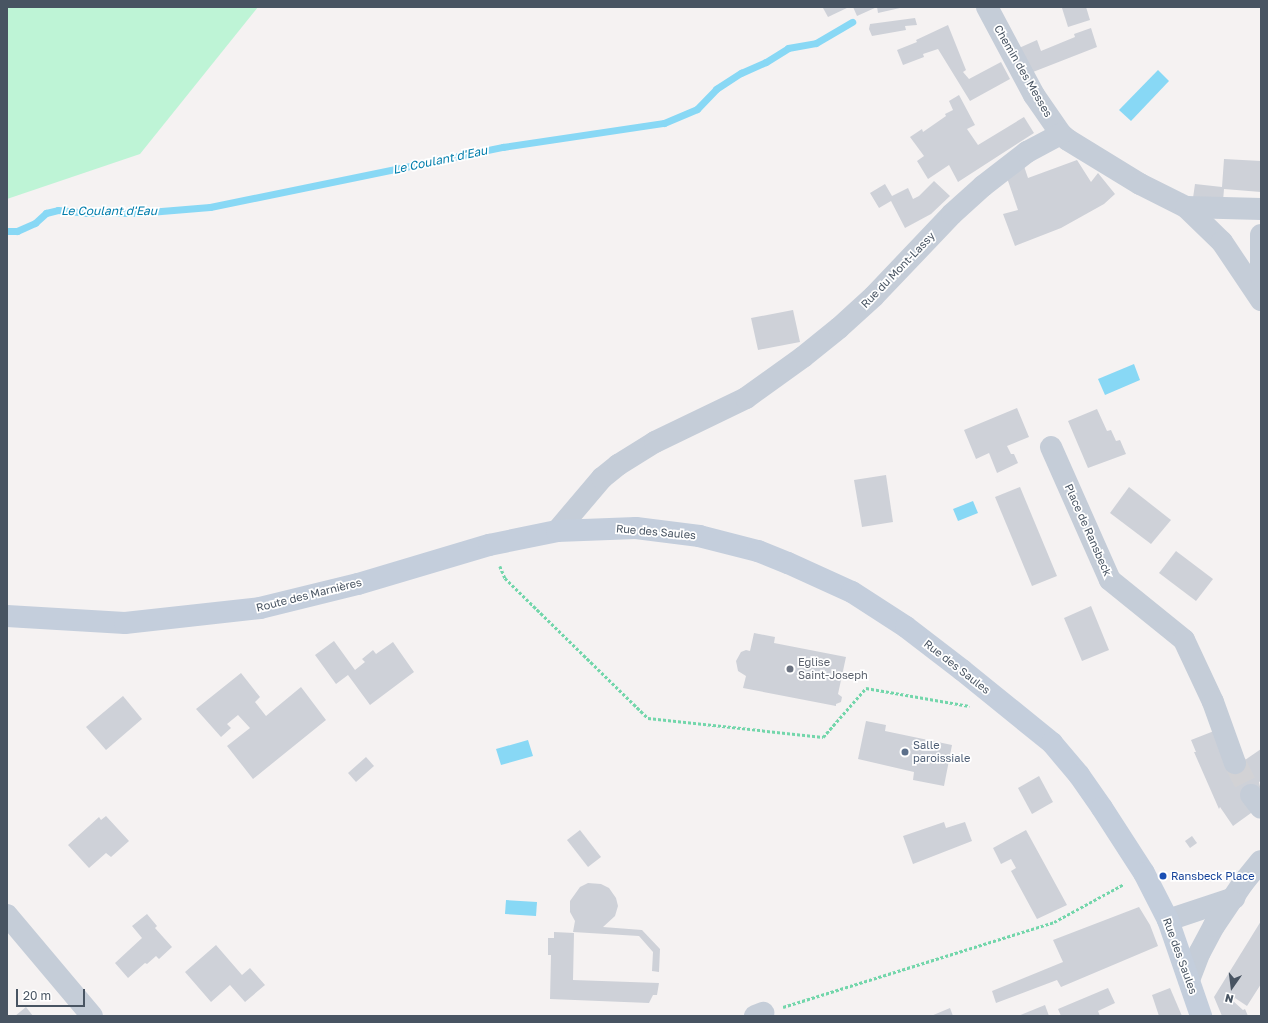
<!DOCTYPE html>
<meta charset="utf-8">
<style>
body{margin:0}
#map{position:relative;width:1268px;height:1023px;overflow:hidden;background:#f5f2f2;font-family:"Golos Text",sans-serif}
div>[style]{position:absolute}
.green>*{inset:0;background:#bef4d6}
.water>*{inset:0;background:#88d8f5}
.stream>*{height:7px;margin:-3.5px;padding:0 3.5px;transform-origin:3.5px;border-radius:3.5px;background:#88d8f5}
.building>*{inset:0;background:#ced1d8}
.street-tunnel>*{height:22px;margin-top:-11px;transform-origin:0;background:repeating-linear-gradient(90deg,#d2d2d5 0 22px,transparent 0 33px)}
.path>*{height:2.5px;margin-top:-1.25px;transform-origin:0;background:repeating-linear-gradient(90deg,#73d6ab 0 3px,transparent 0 5px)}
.street>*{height:22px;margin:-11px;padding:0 11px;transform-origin:11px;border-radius:11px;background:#c5cdd8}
.secondary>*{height:22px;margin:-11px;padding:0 11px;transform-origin:11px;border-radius:11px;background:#c4cedc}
.dots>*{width:11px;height:11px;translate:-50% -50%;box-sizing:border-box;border:2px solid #fff;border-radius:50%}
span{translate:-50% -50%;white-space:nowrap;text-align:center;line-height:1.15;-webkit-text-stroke:3.5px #fff;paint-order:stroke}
.street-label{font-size:11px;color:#485462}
.worship-label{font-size:11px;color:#5b616d}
.left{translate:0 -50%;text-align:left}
.service-label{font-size:11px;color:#4e5e75}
.transit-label{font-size:11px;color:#164399}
.water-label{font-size:12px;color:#027eac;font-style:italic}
.frame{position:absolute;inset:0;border:8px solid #485462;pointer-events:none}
.north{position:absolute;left:1212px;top:967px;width:40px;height:40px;-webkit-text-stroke:3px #fff;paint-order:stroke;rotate:194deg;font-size:11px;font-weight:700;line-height:16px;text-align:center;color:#485462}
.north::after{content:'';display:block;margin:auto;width:14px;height:18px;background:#485462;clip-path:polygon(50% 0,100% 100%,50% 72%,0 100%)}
.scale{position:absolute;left:16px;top:989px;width:69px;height:18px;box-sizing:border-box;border:2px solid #485462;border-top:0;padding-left:5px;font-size:12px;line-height:14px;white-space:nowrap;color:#485462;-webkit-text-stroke:3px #fff;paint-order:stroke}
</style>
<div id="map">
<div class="green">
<i style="clip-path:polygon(7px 7px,258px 7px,140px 154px,7px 199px)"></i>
</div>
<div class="water">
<i style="clip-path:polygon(1158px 70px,1169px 81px,1131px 121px,1119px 110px)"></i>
<i style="clip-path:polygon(1134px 364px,1140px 380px,1105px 395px,1098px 379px)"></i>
<i style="clip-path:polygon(973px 501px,978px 513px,958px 521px,953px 509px)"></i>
<i style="clip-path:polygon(528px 740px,533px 756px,501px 765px,496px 749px)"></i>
<i style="clip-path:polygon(506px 900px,537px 902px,536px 916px,505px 914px)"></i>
</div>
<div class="stream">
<i style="left:7px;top:231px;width:10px"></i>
<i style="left:17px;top:231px;width:20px;rotate:-24deg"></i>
<i style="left:35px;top:223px;width:15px;rotate:-42deg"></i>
<i style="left:46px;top:213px;width:12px;rotate:-14deg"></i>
<i style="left:58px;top:210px;width:29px;rotate:6deg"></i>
<i style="left:87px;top:213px;width:50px"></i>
<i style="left:137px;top:213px;width:73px;rotate:-4.7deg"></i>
<i style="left:210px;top:207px;width:299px;rotate:-11.6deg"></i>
<i style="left:503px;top:147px;width:163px;rotate:-8.5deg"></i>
<i style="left:664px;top:123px;width:36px;rotate:-23deg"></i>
<i style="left:697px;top:109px;width:28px;rotate:-46deg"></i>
<i style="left:716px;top:89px;width:30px;rotate:-33deg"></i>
<i style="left:741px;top:73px;width:27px;rotate:-24deg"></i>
<i style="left:766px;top:62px;width:26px;rotate:-32deg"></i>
<i style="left:788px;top:48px;width:28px;rotate:-10deg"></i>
<i style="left:816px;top:43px;width:42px;rotate:-30.3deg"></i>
</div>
<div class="building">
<i style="clip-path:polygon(826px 7px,849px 7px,828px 17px,823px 8px)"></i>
<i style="clip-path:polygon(853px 7px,900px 7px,900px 8px,878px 13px,877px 7px,857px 16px)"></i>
<i style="clip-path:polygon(1065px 7px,1086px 7px,1090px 20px,1068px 27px,1062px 8px)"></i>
<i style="clip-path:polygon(915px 18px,917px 25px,905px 26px,906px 30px,872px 36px,869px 29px,870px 24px)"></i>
<i style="clip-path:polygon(948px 25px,966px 70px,963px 72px,969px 79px,1001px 62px,1010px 79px,970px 101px,938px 49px,923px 54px,924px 57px,903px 65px,897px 50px,917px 42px,916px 40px)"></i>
<i style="clip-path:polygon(1091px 28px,1097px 47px,1033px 72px,1019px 48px,1037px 40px,1041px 51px,1075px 37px,1074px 34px)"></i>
<i style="clip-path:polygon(959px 95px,975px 125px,967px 129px,978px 145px,1024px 117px,1034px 133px,958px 182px,949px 165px,928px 179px,917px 161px,924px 156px,910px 137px,922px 129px,923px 132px,946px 116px,945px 114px,953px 110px,949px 101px)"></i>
<i style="clip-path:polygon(1224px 159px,1261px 161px,1261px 192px,1224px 189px,1223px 201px,1193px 198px,1195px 184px,1222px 187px)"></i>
<i style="clip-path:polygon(1077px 160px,1091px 182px,1098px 173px,1115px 194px,1104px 204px,1061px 228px,1015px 246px,1003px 214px,1018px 210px,1006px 175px,1023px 163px,1028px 178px)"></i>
<i style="clip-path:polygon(934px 181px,950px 196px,931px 214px,905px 228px,891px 201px,879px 208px,870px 193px,885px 184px,892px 196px,908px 188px,913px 199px,919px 196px)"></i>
<i style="clip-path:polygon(793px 310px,800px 342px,758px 350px,751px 318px)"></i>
<i style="clip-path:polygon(1017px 408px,1029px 437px,1007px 446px,1011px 454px,1014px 454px,1018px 463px,997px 473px,989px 453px,976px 459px,964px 430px)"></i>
<i style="clip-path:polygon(1097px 409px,1107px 431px,1111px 430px,1116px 441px,1120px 440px,1126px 454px,1088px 468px,1068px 421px)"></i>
<i style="clip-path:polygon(886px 475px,893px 522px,862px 527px,854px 480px)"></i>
<i style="clip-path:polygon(1020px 487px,1057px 576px,1032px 586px,995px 497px)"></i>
<i style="clip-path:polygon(1129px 487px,1171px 520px,1151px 544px,1110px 513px)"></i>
<i style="clip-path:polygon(1176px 551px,1213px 579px,1196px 601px,1159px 573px)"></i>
<i style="clip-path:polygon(1091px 606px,1109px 650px,1082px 661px,1064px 618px)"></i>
<i style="clip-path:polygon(754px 633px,775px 637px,774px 643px,846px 657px,838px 694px,842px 697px,841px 702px,836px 704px,836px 706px,743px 688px,746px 676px,738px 671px,736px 661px,741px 652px,746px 650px,750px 651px)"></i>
<i style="clip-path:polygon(334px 641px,355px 670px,365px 662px,362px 659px,373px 650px,376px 654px,393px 642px,414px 672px,370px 705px,348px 675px,336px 684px,315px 655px)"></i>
<i style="clip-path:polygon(241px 673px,260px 697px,255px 702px,266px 716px,301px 687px,326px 720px,253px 779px,227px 746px,250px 728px,238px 715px,227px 724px,231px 728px,221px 737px,196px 709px)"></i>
<i style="clip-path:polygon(123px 696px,142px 719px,106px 750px,86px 727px)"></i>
<i style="clip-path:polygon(866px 721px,886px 725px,885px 731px,952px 745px,944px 786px,913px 780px,914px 772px,858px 759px)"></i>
<i style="clip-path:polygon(1214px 731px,1245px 760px,1261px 749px,1261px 781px,1259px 782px,1261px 791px,1251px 813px,1233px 826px,1220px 807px,1219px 809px,1194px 752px,1196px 752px,1191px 740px)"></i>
<i style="clip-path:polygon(366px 757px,374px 766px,356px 782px,348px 773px)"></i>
<i style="clip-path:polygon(1039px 776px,1053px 802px,1032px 814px,1018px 788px)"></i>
<i style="clip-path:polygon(106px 816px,129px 841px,111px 857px,106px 853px,89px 868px,68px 845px,99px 817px,101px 820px)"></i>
<i style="clip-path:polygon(944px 822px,946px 828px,965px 822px,972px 841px,913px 864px,903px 836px)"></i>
<i style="clip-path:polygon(580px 830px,601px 857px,588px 867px,567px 840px)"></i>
<i style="clip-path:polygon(1026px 830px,1067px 905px,1037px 919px,1011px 871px,1016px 868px,1011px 859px,1001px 864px,993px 848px)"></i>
<i style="clip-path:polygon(1192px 836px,1197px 843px,1190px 848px,1185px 841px)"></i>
<i style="clip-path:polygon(588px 883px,601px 884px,609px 888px,616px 898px,618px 906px,615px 916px,603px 927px,642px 930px,660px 949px,659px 972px,652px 971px,653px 952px,639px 936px,573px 932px,575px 921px,570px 912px,570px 901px,580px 887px)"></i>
<i style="clip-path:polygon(1139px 907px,1150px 925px,1158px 946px,1061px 987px,1057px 980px,996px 1003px,992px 991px,1063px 962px,1053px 940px)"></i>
<i style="clip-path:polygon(147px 914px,157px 926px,155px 928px,172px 947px,159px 959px,156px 956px,147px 964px,145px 963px,128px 978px,115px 963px,142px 938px,132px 926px)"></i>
<i style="clip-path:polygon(1261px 921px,1261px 984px,1247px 1006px,1235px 998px,1233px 1001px,1243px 1010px,1245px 1009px,1248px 1016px,1222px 1016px,1214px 997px)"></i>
<i style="clip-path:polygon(554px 932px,574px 933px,573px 980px,659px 983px,657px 995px,653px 995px,649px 1003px,550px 999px,551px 955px,548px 955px,548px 938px,554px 938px)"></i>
<i style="clip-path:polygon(216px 945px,242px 975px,250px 968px,265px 985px,245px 1002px,230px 985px,211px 1002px,185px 972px)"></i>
<i style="clip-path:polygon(1108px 988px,1115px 1003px,1098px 1011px,1100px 1016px,1061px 1016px,1058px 1009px)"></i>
<i style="clip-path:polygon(1170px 988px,1182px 1016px,1159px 1016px,1152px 995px)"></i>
<i style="clip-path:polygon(1045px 1005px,1049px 1016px,1018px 1016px)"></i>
<i style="clip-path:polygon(26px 1007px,33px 1016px,15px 1016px)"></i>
<i style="clip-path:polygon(950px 1008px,953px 1016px,931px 1016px)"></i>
</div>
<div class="street-tunnel">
<i style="left:1235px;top:763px;width:36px;rotate:63deg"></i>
</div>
<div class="path">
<i style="left:500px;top:566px;width:13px;rotate:67deg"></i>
<i style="left:505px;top:578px;width:200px;rotate:44.4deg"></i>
<i style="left:648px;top:718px;width:176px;rotate:6.2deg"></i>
<i style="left:823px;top:737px;width:65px;rotate:-48.7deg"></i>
<i style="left:866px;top:688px;width:105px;rotate:9.9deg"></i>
<i style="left:783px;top:1007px;width:284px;rotate:-17.4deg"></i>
<i style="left:1054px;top:922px;width:80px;rotate:-28.5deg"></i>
</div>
<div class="street">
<i style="left:987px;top:7px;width:100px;rotate:61.9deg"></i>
<i style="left:1034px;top:95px;width:47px;rotate:55.3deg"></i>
<i style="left:1061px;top:134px;width:9px;rotate:41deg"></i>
<i style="left:1068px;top:140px;width:84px;rotate:31.4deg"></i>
<i style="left:1140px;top:184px;width:51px;rotate:26.6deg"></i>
<i style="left:1186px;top:207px;width:75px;rotate:1.5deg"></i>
<i style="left:1186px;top:207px;width:50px;rotate:44.2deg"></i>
<i style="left:1222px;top:242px;width:70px;rotate:56.1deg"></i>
<i style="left:1261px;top:235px;width:41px;rotate:90deg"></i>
<i style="left:1051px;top:447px;width:145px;rotate:66.1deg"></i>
<i style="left:1110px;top:580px;width:95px;rotate:39deg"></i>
<i style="left:1184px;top:640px;width:68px;rotate:64.9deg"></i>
<i style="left:1213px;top:702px;width:65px;rotate:70.2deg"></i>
<i style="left:557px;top:531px;width:70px;rotate:-49.7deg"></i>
<i style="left:602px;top:478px;width:21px;rotate:-39deg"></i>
<i style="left:618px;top:465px;width:44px;rotate:-31.9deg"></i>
<i style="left:655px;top:442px;width:101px;rotate:-25.8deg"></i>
<i style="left:746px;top:398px;width:70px;rotate:-35.7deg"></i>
<i style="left:803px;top:357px;width:46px;rotate:-38.9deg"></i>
<i style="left:839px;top:328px;width:47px;rotate:-42.4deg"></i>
<i style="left:874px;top:296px;width:113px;rotate:-46.4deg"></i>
<i style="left:952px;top:214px;width:42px;rotate:-42.1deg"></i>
<i style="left:983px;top:186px;width:56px;rotate:-37.7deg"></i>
<i style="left:1027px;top:152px;width:38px;rotate:-28deg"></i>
<i style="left:1251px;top:795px;width:16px;rotate:52deg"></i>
<i style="left:7px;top:915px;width:132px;rotate:49.9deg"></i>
<i style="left:1168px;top:920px;width:70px;rotate:-18.4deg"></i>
<i style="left:1189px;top:980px;width:30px;rotate:-69deg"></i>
<i style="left:1200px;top:952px;width:30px;rotate:-62deg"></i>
<i style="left:1214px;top:926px;width:52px;rotate:-56deg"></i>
<i style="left:1243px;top:883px;width:28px;rotate:-51deg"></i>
<i style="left:755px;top:1016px;width:9px;rotate:-21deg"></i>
</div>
<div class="secondary">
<i style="left:7px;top:616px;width:118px;rotate:3.4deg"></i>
<i style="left:125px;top:623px;width:136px;rotate:-6.3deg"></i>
<i style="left:260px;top:608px;width:101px;rotate:-13.8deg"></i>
<i style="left:358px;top:584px;width:137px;rotate:-16.6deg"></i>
<i style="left:489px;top:545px;width:69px;rotate:-11.6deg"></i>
<i style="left:557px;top:531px;width:79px;rotate:-2.2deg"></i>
<i style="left:636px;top:528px;width:64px;rotate:7.2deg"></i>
<i style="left:699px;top:536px;width:61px;rotate:14.3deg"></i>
<i style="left:758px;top:551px;width:32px;rotate:22deg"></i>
<i style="left:788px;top:563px;width:70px;rotate:24.4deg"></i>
<i style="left:852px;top:592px;width:64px;rotate:32.9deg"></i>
<i style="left:906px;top:627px;width:71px;rotate:37.5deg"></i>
<i style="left:962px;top:670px;width:116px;rotate:39deg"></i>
<i style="left:1052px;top:743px;width:42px;rotate:49.8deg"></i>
<i style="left:1079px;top:775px;width:40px;rotate:55.1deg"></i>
<i style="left:1102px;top:808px;width:77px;rotate:57.1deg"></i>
<i style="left:1144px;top:873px;width:53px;rotate:62.9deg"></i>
<i style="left:1168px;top:920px;width:102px;rotate:71deg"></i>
</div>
<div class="dots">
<i style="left:790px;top:669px;background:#6b7280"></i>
<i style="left:905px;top:752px;background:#5c6f8a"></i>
<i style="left:1163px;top:876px;background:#1a4fb4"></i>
</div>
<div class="street-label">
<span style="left:1023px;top:71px;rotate:60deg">Chemin des Messes</span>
<span style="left:898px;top:270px;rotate:-46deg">Rue du Mont-Lassy</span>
<span style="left:1088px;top:530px;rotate:66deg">Place de Ransbeck</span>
<span style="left:656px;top:532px;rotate:5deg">Rue des Saules</span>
<span style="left:309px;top:595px;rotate:-14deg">Route des Marnières</span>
<span style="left:957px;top:667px;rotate:38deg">Rue des Saules</span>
<span style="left:1180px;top:956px;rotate:70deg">Rue des Saules</span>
</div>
<div class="worship-label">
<span class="left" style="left:798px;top:669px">Eglise<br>Saint-Joseph</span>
</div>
<div class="service-label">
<span class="left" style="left:913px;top:752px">Salle<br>paroissiale</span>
</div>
<div class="transit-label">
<span class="left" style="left:1171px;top:876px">Ransbeck Place</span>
</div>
<div class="water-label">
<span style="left:440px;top:160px;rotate:-12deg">Le Coulant d'Eau</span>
<span style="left:109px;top:211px">Le Coulant d'Eau</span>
</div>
<div class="frame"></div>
<div class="north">N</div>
<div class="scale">20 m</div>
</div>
